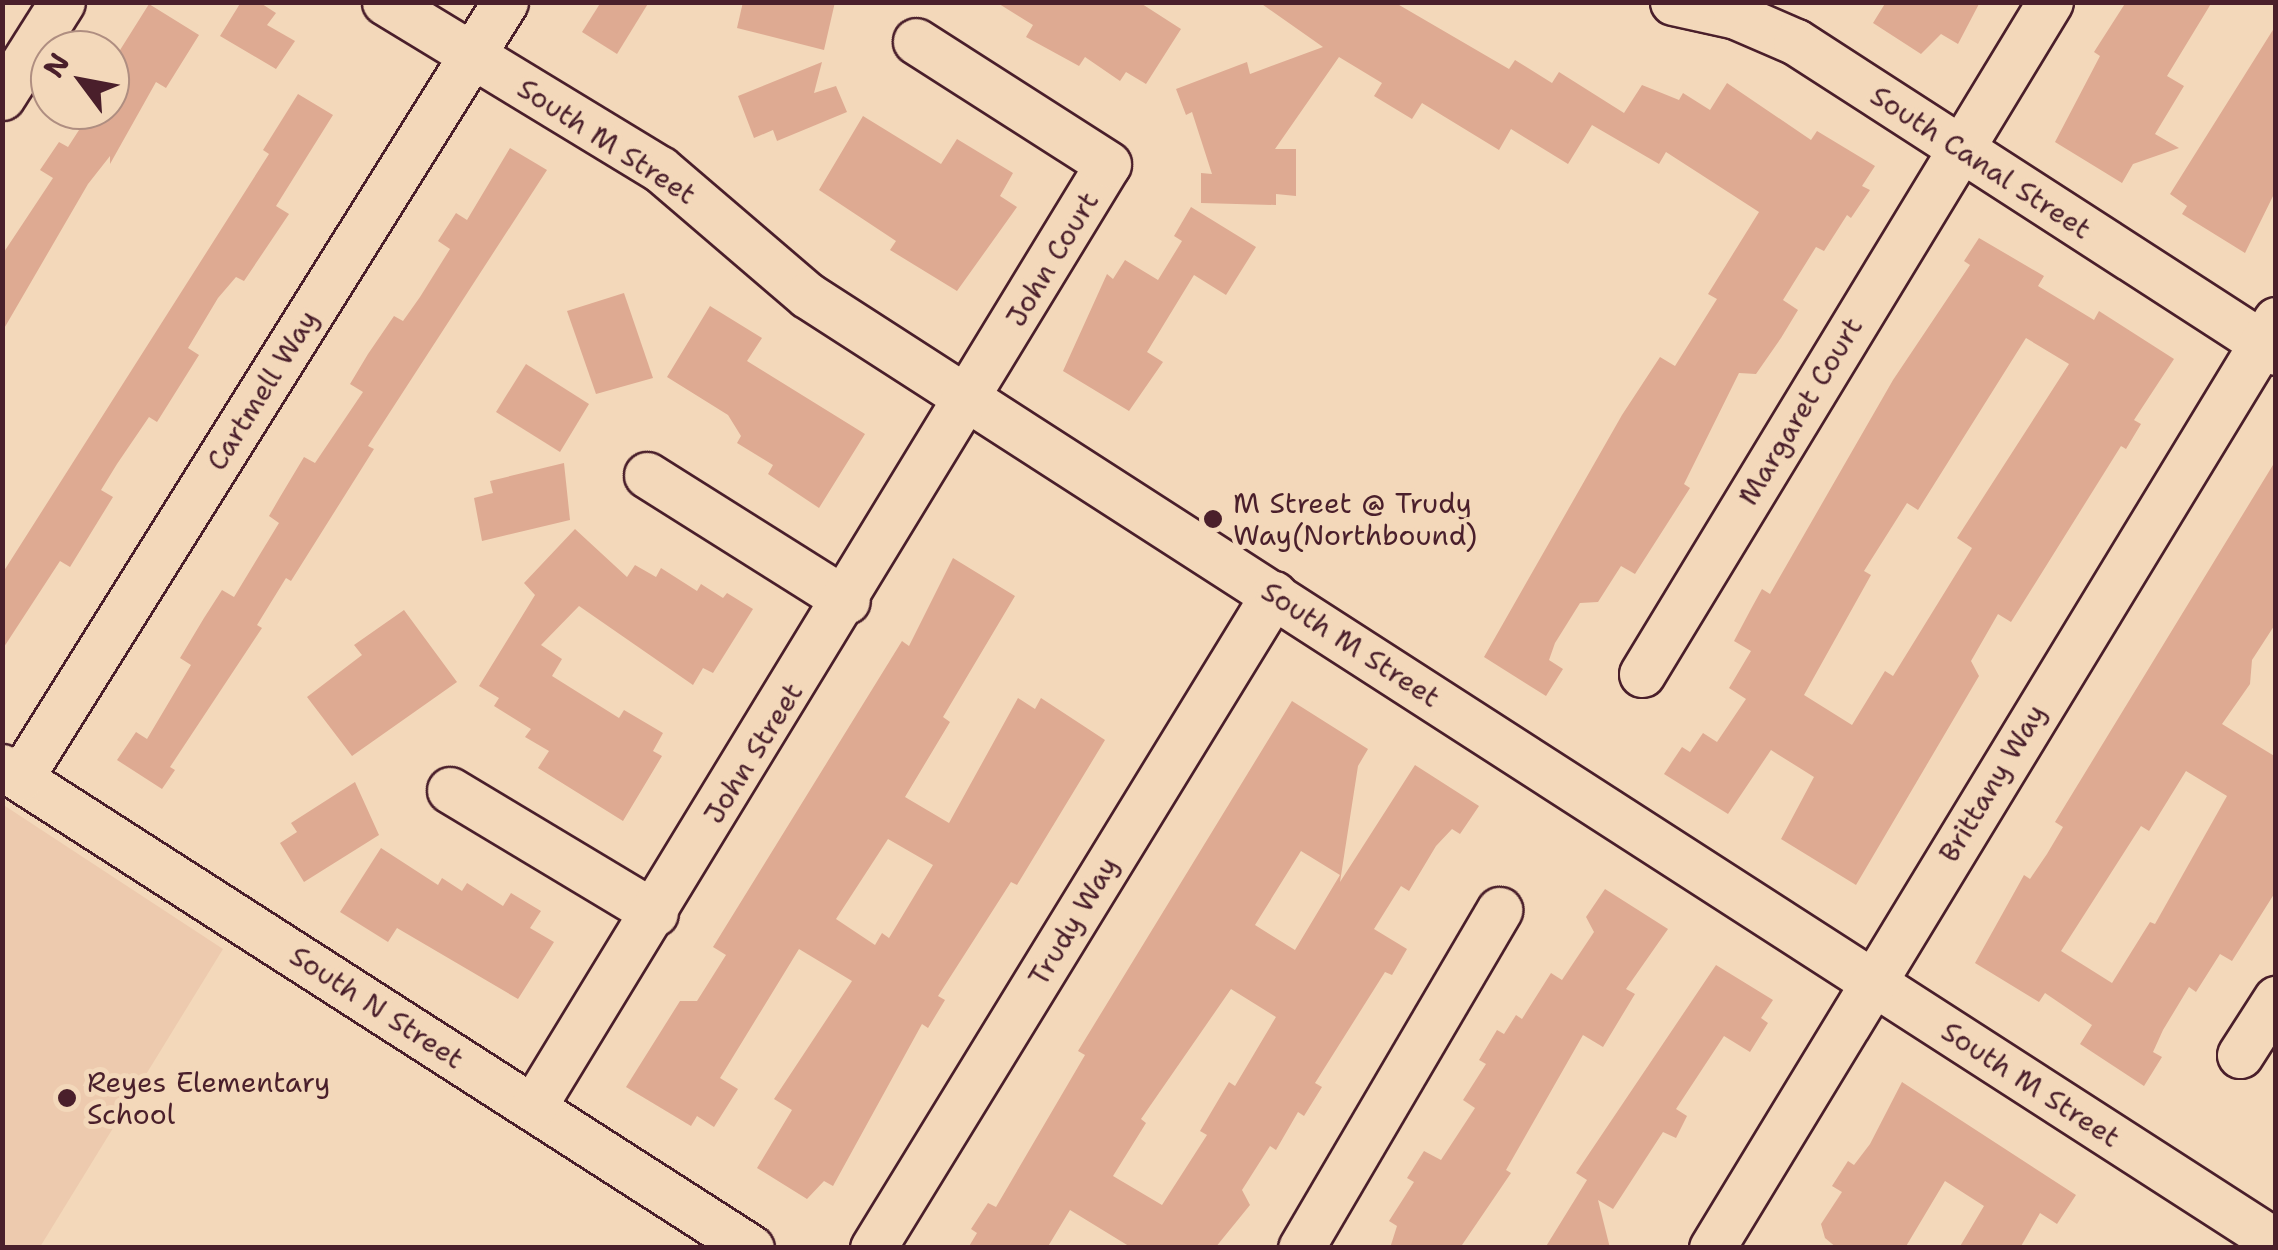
<!DOCTYPE html>
<style>
body{margin:0}
#map{position:relative;width:2278px;height:1250px;overflow:hidden;background:#f3d8ba;font-family:"Shantell Sans",sans-serif}
div>[style]{position:absolute}
.built>*{inset:0;background:#edcaae}
.building>*{inset:0;background:#deaa92}
.roads{filter:drop-shadow(2px 0 #4a1f2b) drop-shadow(-2px 0 #4a1f2b) drop-shadow(0 2px #4a1f2b) drop-shadow(0 -2px #4a1f2b)}
.minor>*{height:45px;margin:-22.5px;padding:0 22.5px;transform-origin:22.5px;border-radius:22.5px;background:#f3d8ba}
.dots>*{width:28px;height:28px;translate:-50% -50%;box-sizing:border-box;border:5px solid #f3d8ba;border-radius:50%}
span{translate:-50% -50%;white-space:nowrap;text-align:center;line-height:1.15;-webkit-text-stroke:10px #f3d8ba;paint-order:stroke}
.street-label{font-size:28px;color:#4a1f2b}
.poi-label{font-size:28px;color:#4a1f2b}
.left{translate:0 -50%;text-align:left}
.frame{position:absolute;inset:0;border:5px solid #4a1f2b;pointer-events:none}
.north{position:absolute;left:30px;top:30px;width:100px;height:100px;box-sizing:border-box;background:#f3d8ba;border:2px solid #af8e81;border-radius:50%;rotate:302deg;font-size:28px;font-weight:700;line-height:40px;text-align:center;color:#4a1f2b}
.north::after{content:'';display:block;margin:auto;width:35px;height:45px;background:#4a1f2b;clip-path:polygon(50% 0,100% 100%,50% 72%,0 100%)}
</style>
<div id="map">
<div class="built">
<i style="clip-path:polygon(2px 804px,223px 949px,40px 1247px,3px 1247px)"></i>
</div>
<div class="building">
<i style="clip-path:polygon(241px 2px,259px 2px,276px 13px,267px 25px,295px 41px,276px 69px,220px 36px)"></i>
<i style="clip-path:polygon(601px 2px,649px 2px,617px 54px,582px 32px)"></i>
<i style="clip-path:polygon(743px 2px,835px 2px,824px 50px,737px 28px)"></i>
<i style="clip-path:polygon(996px 2px,1139px 2px,1181px 29px,1146px 84px,1126px 72px,1120px 81px,1085px 57px,1079px 66px,1026px 37px,1033px 25px)"></i>
<i style="clip-path:polygon(1259px 2px,1394px 2px,1509px 69px,1515px 60px,1552px 83px,1559px 72px,1624px 113px,1642px 85px,1679px 100px,1683px 93px,1710px 110px,1727px 83px,1811px 140px,1817px 131px,1875px 166px,1862px 186px,1870px 190px,1851px 218px,1847px 215px,1824px 251px,1816px 247px,1783px 300px,1798px 310px,1781px 338px,1756px 374px,1739px 373px,1684px 484px,1690px 488px,1635px 574px,1621px 566px,1598px 602px,1580px 603px,1555px 643px,1549px 660px,1563px 669px,1546px 696px,1484px 657px,1622px 415px,1660px 357px,1675px 366px,1717px 299px,1708px 294px,1759px 212px,1666px 152px,1659px 164px,1592px 125px,1568px 164px,1511px 129px,1499px 150px,1422px 103px,1412px 119px,1374px 96px,1382px 83px,1339px 57px,1275px 149px,1296px 149px,1296px 196px,1276px 194px,1276px 205px,1201px 203px,1201px 173px,1212px 174px,1192px 112px,1186px 115px,1176px 89px,1247px 62px,1250px 74px,1323px 47px)"></i>
<i style="clip-path:polygon(1886px 2px,1980px 2px,1958px 44px,1941px 34px,1921px 54px,1873px 23px)"></i>
<i style="clip-path:polygon(2126px 2px,2212px 2px,2167px 76px,2184px 86px,2155px 134px,2179px 148px,2133px 164px,2122px 183px,2055px 142px,2100px 56px,2094px 52px)"></i>
<i style="clip-path:polygon(149px 4px,199px 35px,166px 88px,156px 82px,110px 164px,110px 156px,88px 184px,2px 332px,2px 255px,53px 178px,40px 170px,59px 142px,68px 147px,92px 110px,110px 110px,110px 66px)"></i>
<i style="clip-path:polygon(2276px 25px,2276px 190px,2245px 253px,2182px 214px,2187px 206px,2170px 194px)"></i>
<i style="clip-path:polygon(822px 62px,814px 93px,836px 86px,847px 112px,777px 141px,773px 130px,754px 138px,738px 96px)"></i>
<i style="clip-path:polygon(298px 94px,333px 115px,276px 206px,289px 214px,244px 281px,236px 277px,218px 298px,188px 348px,199px 355px,157px 422px,149px 417px,117px 464px,101px 490px,113px 497px,70px 567px,60px 561px,2px 650px,2px 574px,269px 154px,263px 150px)"></i>
<i style="clip-path:polygon(863px 116px,941px 164px,957px 139px,1013px 173px,1000px 196px,1017px 207px,957px 291px,890px 250px,896px 241px,819px 190px)"></i>
<i style="clip-path:polygon(510px 148px,547px 170px,368px 446px,374px 449px,291px 581px,286px 578px,257px 625px,262px 628px,170px 767px,175px 770px,162px 789px,117px 760px,136px 732px,147px 739px,191px 665px,180px 658px,204px 618px,222px 590px,234px 597px,279px 523px,269px 516px,280px 497px,304px 457px,315px 463px,363px 392px,350px 384px,368px 354px,394px 316px,403px 321px,420px 297px,450px 249px,438px 241px,456px 213px,467px 220px)"></i>
<i style="clip-path:polygon(1191px 207px,1256px 247px,1226px 295px,1194px 275px,1147px 352px,1163px 362px,1129px 411px,1063px 371px,1107px 274px,1113px 279px,1125px 260px,1158px 280px,1182px 241px,1174px 236px)"></i>
<i style="clip-path:polygon(evenodd,1979px 238px,2044px 276px,2038px 286px,2094px 320px,2099px 311px,2174px 359px,2134px 420px,2141px 424px,2126px 449px,2121px 446px,2011px 622px,1998px 614px,1971px 661px,1979px 676px,1856px 885px,1781px 839px,1814px 777px,1771px 750px,1728px 814px,1664px 774px,1682px 747px,1690px 752px,1703px 733px,1717px 742px,1746px 699px,1729px 688px,1751px 651px,1734px 641px,1751px 609px,1762px 589px,1770px 594px,1893px 380px,1970px 265px,1964px 261px,1979px 238px,2026px 338px,2069px 364px,1957px 538px,1972px 548px,1893px 676px,1885px 671px,1852px 725px,1804px 695px,1871px 575px,1864px 571px,1907px 503px,1918px 510px,2026px 338px)"></i>
<i style="clip-path:polygon(624px 293px,653px 378px,596px 394px,567px 311px)"></i>
<i style="clip-path:polygon(710px 306px,762px 338px,747px 361px,865px 434px,819px 508px,768px 474px,773px 465px,737px 443px,741px 436px,728px 415px,667px 377px)"></i>
<i style="clip-path:polygon(526px 364px,589px 404px,560px 452px,496px 412px)"></i>
<i style="clip-path:polygon(evenodd,2276px 460px,2276px 623px,2252px 660px,2250px 684px,2222px 724px,2276px 757px,2276px 891px,2232px 961px,2220px 954px,2196px 992px,2189px 987px,2163px 1030px,2153px 1052px,2162px 1057px,2144px 1086px,2080px 1044px,2092px 1025px,2045px 993px,2039px 1002px,1975px 963px,2024px 875px,2030px 879px,2047px 854px,2063px 827px,2055px 822px,2276px 460px,2186px 771px,2227px 796px,2155px 924px,2150px 922px,2112px 983px,2061px 951px,2141px 826px,2149px 831px,2186px 771px)"></i>
<i style="clip-path:polygon(564px 463px,570px 520px,482px 541px,474px 498px,493px 493px,490px 481px)"></i>
<i style="clip-path:polygon(575px 529px,627px 577px,635px 565px,656px 577px,661px 568px,697px 591px,701px 584px,723px 598px,727px 593px,753px 609px,713px 673px,703px 668px,693px 685px,579px 606px,541px 645px,562px 659px,552px 676px,619px 718px,624px 710px,663px 733px,653px 751px,662px 756px,623px 821px,538px 768px,549px 751px,525px 737px,531px 729px,494px 706px,499px 698px,479px 686px,535px 595px,524px 583px)"></i>
<i style="clip-path:polygon(evenodd,953px 558px,1015px 596px,943px 717px,950px 722px,905px 797px,949px 823px,1018px 698px,1035px 709px,1041px 698px,1105px 740px,1017px 885px,1011px 882px,938px 996px,945px 1000px,928px 1028px,922px 1024px,833px 1186px,824px 1181px,807px 1199px,757px 1168px,792px 1110px,774px 1099px,852px 981px,799px 949px,720px 1078px,738px 1089px,714px 1127px,697px 1116px,691px 1126px,626px 1087px,680px 1001px,697px 1001px,726px 955px,713px 947px,902px 641px,909px 646px,953px 558px,888px 839px,933px 865px,889px 938px,882px 933px,875px 945px,836px 919px,888px 839px)"></i>
<i style="clip-path:polygon(404px 610px,457px 682px,352px 756px,307px 697px,362px 655px,354px 645px)"></i>
<i style="clip-path:polygon(evenodd,1292px 701px,1368px 749px,1358px 766px,1340px 882px,1415px 765px,1479px 806px,1460px 834px,1452px 829px,1436px 846px,1409px 891px,1401px 886px,1374px 929px,1407px 949px,1392px 975px,1385px 972px,1315px 1083px,1322px 1087px,1304px 1116px,1298px 1112px,1276px 1150px,1270px 1146px,1242px 1190px,1250px 1205px,1215px 1248px,1132px 1248px,1070px 1210px,1047px 1248px,968px 1248px,977px 1233px,971px 1229px,988px 1203px,996px 1207px,1085px 1055px,1078px 1051px,1292px 701px,1301px 851px,1340px 875px,1295px 950px,1255px 925px,1301px 851px,1292px 701px,1231px 989px,1276px 1017px,1235px 1086px,1229px 1082px,1200px 1131px,1207px 1135px,1162px 1205px,1113px 1176px,1146px 1123px,1141px 1119px,1231px 989px)"></i>
<i style="clip-path:polygon(355px 782px,379px 835px,304px 882px,280px 843px,297px 832px,291px 823px)"></i>
<i style="clip-path:polygon(381px 848px,438px 885px,442px 878px,462px 891px,467px 883px,503px 906px,511px 893px,541px 911px,530px 928px,554px 942px,518px 999px,397px 928px,388px 942px,340px 912px)"></i>
<i style="clip-path:polygon(1605px 889px,1668px 929px,1626px 989px,1635px 994px,1603px 1047px,1583px 1035px,1506px 1170px,1511px 1173px,1460px 1248px,1390px 1248px,1397px 1226px,1389px 1221px,1414px 1182px,1407px 1178px,1424px 1151px,1441px 1160px,1475px 1108px,1463px 1100px,1486px 1064px,1479px 1060px,1497px 1030px,1504px 1034px,1516px 1015px,1522px 1019px,1551px 973px,1562px 980px,1594px 932px,1586px 917px)"></i>
<i style="clip-path:polygon(1716px 965px,1773px 1000px,1761px 1018px,1768px 1023px,1750px 1052px,1724px 1036px,1676px 1109px,1687px 1116px,1676px 1138px,1663px 1132px,1613px 1209px,1598px 1200px,1610px 1248px,1545px 1248px,1587px 1180px,1576px 1173px)"></i>
<i style="clip-path:polygon(1902px 1082px,2076px 1195px,2057px 1224px,2040px 1213px,2020px 1248px,1959px 1248px,1984px 1206px,1945px 1181px,1905px 1248px,1837px 1248px,1825px 1238px,1821px 1224px,1842px 1192px,1832px 1186px,1848px 1161px,1854px 1165px,1870px 1144px)"></i>
</div>
<div class="roads">
<div class="minor">
<i style="left:385px;top:2px;width:322px;rotate:31.3deg"></i>
<i style="left:660px;top:169px;width:194px;rotate:40.6deg"></i>
<i style="left:807px;top:295px;width:1748px;rotate:32.81deg"></i>
<i style="left:1673px;top:2px;width:65px;rotate:12.5deg"></i>
<i style="left:1736px;top:16px;width:65px;rotate:23.4deg"></i>
<i style="left:1796px;top:42px;width:571px;rotate:32.86deg"></i>
<i style="left:2px;top:97px;width:112px;rotate:-57.7deg"></i>
<i style="left:647px;top:475px;width:236px;rotate:32.2deg"></i>
<i style="left:1642px;top:674px;width:786px;rotate:-58.74deg"></i>
<i style="left:2px;top:767px;width:890px;rotate:32.71deg"></i>
<i style="left:20px;top:778px;width:915px;rotate:-57.99deg"></i>
<i style="left:450px;top:790px;width:239px;rotate:31deg"></i>
<i style="left:2240px;top:1055px;width:67px;rotate:-57.3deg"></i>
<i style="left:533px;top:1107px;width:1104px;rotate:-58.63deg"></i>
<i style="left:1108px;top:164px;width:228px;rotate:-147.4deg"></i>
<i style="left:873px;top:1248px;width:767px;rotate:-58.49deg"></i>
<i style="left:1301px;top:1248px;width:392px;rotate:-59.6deg"></i>
<i style="left:1712px;top:1248px;width:1086px;rotate:-58.71deg"></i>
</div>
</div>
<div class="dots">
<i style="left:1213px;top:519px;background:#4a1f2b"></i>
<i style="left:67px;top:1098px;background:#4a1f2b"></i>
</div>
<div class="street-label">
<span style="left:607px;top:141px;rotate:33deg">South M Street</span>
<span style="left:1981px;top:162px;rotate:33deg">South Canal Street</span>
<span style="left:1052px;top:259px;rotate:-59deg">John Court</span>
<span style="left:262px;top:390px;rotate:-58deg">Cartmell Way</span>
<span style="left:1800px;top:411px;rotate:-59deg">Margaret Court</span>
<span style="left:1351px;top:644px;rotate:33deg">South M Street</span>
<span style="left:753px;top:753px;rotate:-58deg">John Street</span>
<span style="left:1992px;top:783px;rotate:-59deg">Brittany Way</span>
<span style="left:1073px;top:921px;rotate:-59deg">Trudy Way</span>
<span style="left:377px;top:1007px;rotate:33deg">South N Street</span>
<span style="left:2031px;top:1084px;rotate:33deg">South M Street</span>
</div>
<div class="poi-label">
<span class="left" style="left:1233px;top:519px">M Street @ Trudy<br>Way(Northbound)</span>
<span class="left" style="left:87px;top:1098px">Reyes Elementary<br>School</span>
</div>
<div class="frame"></div>
<div class="north">N</div>
</div>
